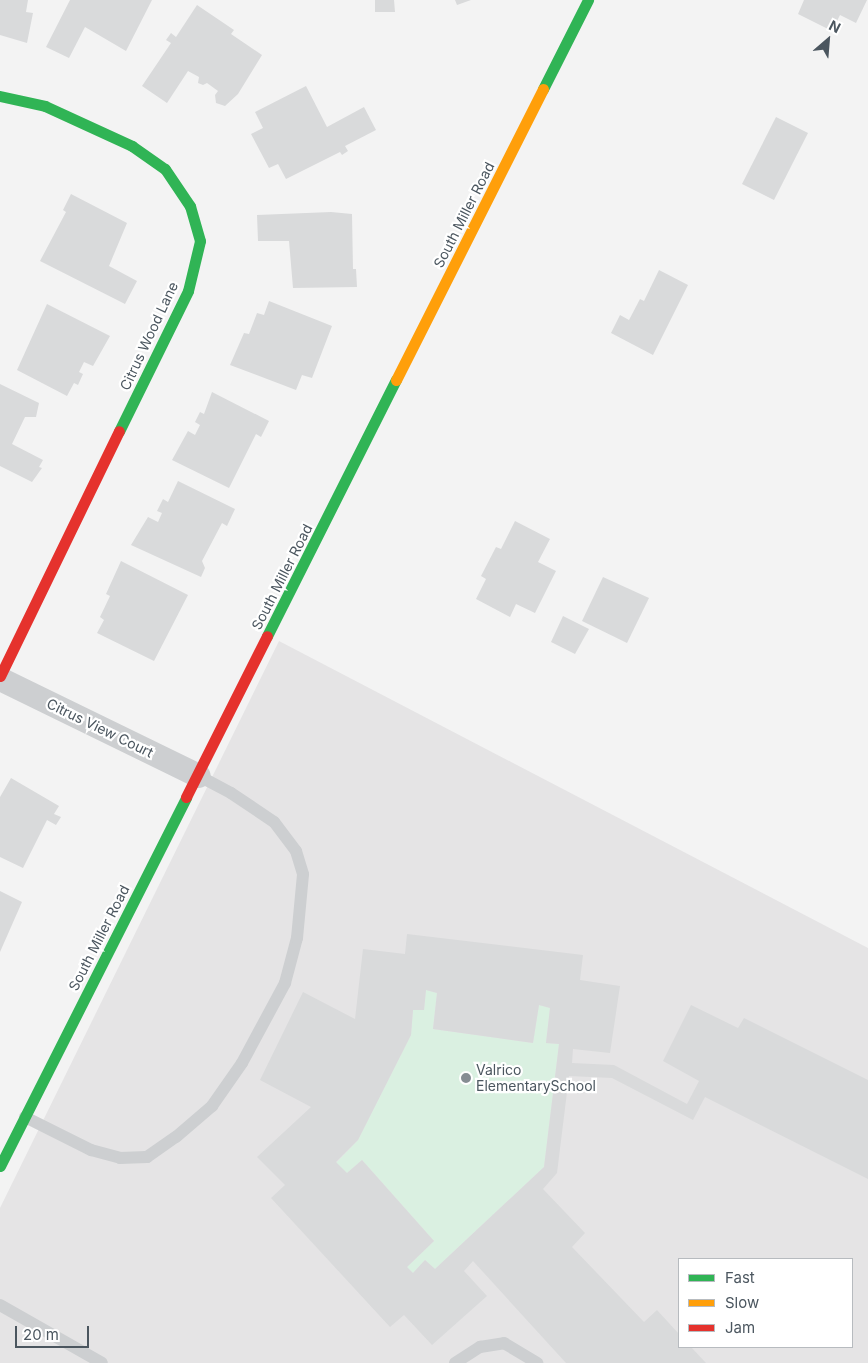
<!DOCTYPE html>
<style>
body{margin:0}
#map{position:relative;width:868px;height:1363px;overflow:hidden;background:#f3f3f3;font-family:Inter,sans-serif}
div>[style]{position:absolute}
.education>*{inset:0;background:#e5e4e5}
.green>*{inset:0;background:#daf0e1}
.building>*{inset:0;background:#d9dadb}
.lane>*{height:12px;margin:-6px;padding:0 6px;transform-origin:6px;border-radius:6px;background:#cdcfd1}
.street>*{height:24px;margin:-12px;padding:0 12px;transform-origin:12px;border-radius:12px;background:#cdcfd1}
.fast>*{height:11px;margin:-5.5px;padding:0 5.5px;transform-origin:5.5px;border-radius:5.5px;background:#30b455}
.slow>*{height:11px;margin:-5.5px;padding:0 5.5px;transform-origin:5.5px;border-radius:5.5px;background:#ff9f0a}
.jam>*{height:11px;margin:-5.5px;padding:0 5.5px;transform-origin:5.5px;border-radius:5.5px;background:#e5322d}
.dots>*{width:14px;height:14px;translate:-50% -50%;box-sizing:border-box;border:2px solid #fff;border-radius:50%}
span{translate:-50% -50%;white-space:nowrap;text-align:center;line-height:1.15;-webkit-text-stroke:4.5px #fff;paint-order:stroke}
.street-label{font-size:14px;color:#4b565f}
.poi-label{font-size:14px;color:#4b565f}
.left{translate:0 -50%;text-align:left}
.legend{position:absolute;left:678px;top:1258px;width:175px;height:90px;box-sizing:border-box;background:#fff;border:1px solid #b7bbbf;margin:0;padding:6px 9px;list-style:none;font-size:15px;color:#4b565f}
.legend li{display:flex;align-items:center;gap:10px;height:25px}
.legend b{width:25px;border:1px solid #b7bbbf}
.north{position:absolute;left:803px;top:15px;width:50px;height:50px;-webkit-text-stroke:4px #fff;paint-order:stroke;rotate:27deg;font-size:14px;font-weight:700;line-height:20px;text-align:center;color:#4b565f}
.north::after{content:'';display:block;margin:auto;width:18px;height:22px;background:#4b565f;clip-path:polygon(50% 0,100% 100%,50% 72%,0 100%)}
.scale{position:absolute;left:15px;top:1326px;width:74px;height:22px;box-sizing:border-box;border:2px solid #4b565f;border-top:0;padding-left:6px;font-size:15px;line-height:18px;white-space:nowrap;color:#4b565f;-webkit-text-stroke:4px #fff;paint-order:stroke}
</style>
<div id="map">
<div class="education">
<i style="clip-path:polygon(evenodd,279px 641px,868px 948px,868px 1363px,0 1363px,0 1208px,279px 641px,679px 1259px,852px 1259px,852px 1347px,679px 1347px,679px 1259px)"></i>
</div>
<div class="green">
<i style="clip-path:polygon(426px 990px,437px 993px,433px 1029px,533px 1043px,539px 1005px,550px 1008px,546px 1043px,559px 1044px,544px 1167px,435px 1269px,425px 1260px,413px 1273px,407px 1267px,434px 1241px,362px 1160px,347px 1173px,336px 1163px,358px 1140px,411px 1035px,413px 1010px,424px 1010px)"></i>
</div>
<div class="building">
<i style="clip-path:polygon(0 0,28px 0,26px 12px,33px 13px,27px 43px,0 35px)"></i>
<i style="clip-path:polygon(70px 0,152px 0,126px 51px,85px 27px,69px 58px,46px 47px)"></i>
<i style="clip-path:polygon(375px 0,394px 0,395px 12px,375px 12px)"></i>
<i style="clip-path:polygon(455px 0,471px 0,457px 5px)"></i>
<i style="clip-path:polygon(804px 0,867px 0,856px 23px,840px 15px,832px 31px,798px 14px)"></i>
<i style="clip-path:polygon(197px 5px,234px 30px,231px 34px,262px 55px,238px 94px,225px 106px,216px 103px,215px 95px,218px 91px,207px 83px,203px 85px,198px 83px,199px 77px,188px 71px,167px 103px,142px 86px,171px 43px,166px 40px,171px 33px,176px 37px)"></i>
<i style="clip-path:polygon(306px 86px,327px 127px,364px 107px,376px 130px,345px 146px,348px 151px,342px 155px,340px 152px,286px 179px,278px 164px,269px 168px,251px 134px,263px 128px,255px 112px)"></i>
<i style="clip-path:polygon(776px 117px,808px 133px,774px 200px,742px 184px)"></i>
<i style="clip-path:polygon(71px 194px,127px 223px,109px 266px,137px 281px,125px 304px,40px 261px,66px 212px,63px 210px)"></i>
<i style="clip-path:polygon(331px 212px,352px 214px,353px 269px,356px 269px,357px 287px,293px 288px,289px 241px,258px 241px,257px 215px)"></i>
<i style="clip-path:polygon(659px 270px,688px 285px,653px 355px,611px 333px,620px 315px,629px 320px,640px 299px,644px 301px)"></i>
<i style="clip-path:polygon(269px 301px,332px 326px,312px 378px,302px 375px,296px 390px,230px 365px,244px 333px,249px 334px,257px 313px,264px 315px)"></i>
<i style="clip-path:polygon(47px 304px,110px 336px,93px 366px,84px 362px,79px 372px,83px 374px,78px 385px,74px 383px,67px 396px,17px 370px)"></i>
<i style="clip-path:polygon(0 384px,39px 403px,36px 417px,25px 417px,12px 444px,43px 460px,39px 467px,42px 468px,32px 482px,0 466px)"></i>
<i style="clip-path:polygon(212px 392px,269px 421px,261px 437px,256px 434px,229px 488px,172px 460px,188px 431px,195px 435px,200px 425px,195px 422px,200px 412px,204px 414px)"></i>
<i style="clip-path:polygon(178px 481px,235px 509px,227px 526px,222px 523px,202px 561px,205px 568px,201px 577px,131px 545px,148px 517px,158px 522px,162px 513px,157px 511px,163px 499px,168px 502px)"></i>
<i style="clip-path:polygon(515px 521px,550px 539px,538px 562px,556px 571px,535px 613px,516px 604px,510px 617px,476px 599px,486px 579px,481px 576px,496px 547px,501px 549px)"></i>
<i style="clip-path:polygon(121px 561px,188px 595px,154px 661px,97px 633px,104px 620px,100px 617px,110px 596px,106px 594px)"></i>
<i style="clip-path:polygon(603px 577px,649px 598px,627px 643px,582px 621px)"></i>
<i style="clip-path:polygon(563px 616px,589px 629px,575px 654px,551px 642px)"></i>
<i style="clip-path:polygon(11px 778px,59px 806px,54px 814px,61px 817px,56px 825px,47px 820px,23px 868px,0 857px,0 797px)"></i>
<i style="clip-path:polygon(0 891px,22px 902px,0 952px)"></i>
<i style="clip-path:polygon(evenodd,407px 934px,583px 955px,580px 980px,620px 986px,610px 1053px,573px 1049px,572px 1063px,614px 1065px,687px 1104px,699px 1081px,663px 1061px,691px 1005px,738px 1028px,744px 1018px,868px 1080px,868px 1179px,705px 1097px,693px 1120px,612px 1078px,569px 1076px,557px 1173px,543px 1189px,585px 1233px,572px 1247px,644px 1322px,657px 1310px,679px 1334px,679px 1347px,691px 1347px,706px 1363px,566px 1363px,473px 1261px,464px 1271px,487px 1296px,432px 1345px,404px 1315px,390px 1327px,271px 1198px,285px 1185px,257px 1157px,311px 1107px,260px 1080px,303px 992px,355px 1019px,363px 949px,405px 954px,407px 934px,426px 990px,437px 993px,433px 1029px,533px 1043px,539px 1005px,550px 1008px,546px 1043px,559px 1044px,544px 1167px,435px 1269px,425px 1260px,413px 1273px,407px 1267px,434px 1241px,362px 1160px,347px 1173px,336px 1162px,358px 1140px,411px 1035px,413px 1010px,424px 1010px,426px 990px)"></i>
</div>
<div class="lane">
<i style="left:25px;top:1117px;width:74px;rotate:26.6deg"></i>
<i style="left:91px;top:1150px;width:30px;rotate:15deg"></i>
<i style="left:120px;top:1158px;width:27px;rotate:-2deg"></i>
<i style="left:147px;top:1157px;width:35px;rotate:-35deg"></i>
<i style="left:176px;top:1137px;width:48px;rotate:-40.7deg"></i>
<i style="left:212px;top:1106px;width:52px;rotate:-55.1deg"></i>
<i style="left:242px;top:1063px;width:91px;rotate:-61.7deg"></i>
<i style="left:285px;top:983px;width:47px;rotate:-75.1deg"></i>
<i style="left:297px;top:938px;width:64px;rotate:-84.6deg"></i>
<i style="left:303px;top:874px;width:24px;rotate:-107deg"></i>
<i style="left:296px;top:851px;width:36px;rotate:-127deg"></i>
<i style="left:274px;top:822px;width:52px;rotate:-146deg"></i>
<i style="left:231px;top:793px;width:36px;rotate:-152deg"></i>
<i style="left:0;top:1305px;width:117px;rotate:29.6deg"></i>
<i style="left:455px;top:1363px;width:30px;rotate:-33deg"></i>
<i style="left:480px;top:1347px;width:24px;rotate:-9deg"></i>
<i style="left:504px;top:1343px;width:39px;rotate:31deg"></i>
</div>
<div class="street">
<i style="left:0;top:679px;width:221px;rotate:26deg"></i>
</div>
<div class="fast">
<i style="left:543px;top:89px;width:100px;rotate:-63.2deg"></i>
<i style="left:0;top:96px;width:46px;rotate:12.5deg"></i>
<i style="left:45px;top:106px;width:96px;rotate:24.7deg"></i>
<i style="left:132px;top:146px;width:40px;rotate:34.9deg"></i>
<i style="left:165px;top:169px;width:45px;rotate:56deg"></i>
<i style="left:190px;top:206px;width:36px;rotate:74deg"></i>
<i style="left:200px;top:241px;width:51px;rotate:103.5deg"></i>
<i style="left:188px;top:291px;width:156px;rotate:116.2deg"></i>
<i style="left:267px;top:636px;width:287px;rotate:-63.3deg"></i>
<i style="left:0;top:1166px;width:413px;rotate:-63.2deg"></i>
</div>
<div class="slow">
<i style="left:396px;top:380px;width:326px;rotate:-63.2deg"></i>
</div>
<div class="jam">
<i style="left:0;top:676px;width:272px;rotate:-64.1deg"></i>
<i style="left:186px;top:797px;width:180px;rotate:-63.3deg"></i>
</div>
<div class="dots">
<i style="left:466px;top:1078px;background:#868d93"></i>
</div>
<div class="street-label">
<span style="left:464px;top:215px;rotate:-63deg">South Miller Road</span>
<span style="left:149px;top:336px;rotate:-65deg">Citrus Wood Lane</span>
<span style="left:282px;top:577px;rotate:-63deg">South Miller Road</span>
<span style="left:100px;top:728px;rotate:26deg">Citrus View Court</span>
<span style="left:99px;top:938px;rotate:-63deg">South Miller Road</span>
</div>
<div class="poi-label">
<span class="left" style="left:476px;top:1078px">Valrico<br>ElementarySchool</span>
</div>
<ul class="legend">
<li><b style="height:6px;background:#30b455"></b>Fast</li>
<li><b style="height:6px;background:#ff9f0a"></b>Slow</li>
<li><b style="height:6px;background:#e5322d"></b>Jam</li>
</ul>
<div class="north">N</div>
<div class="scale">20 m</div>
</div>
